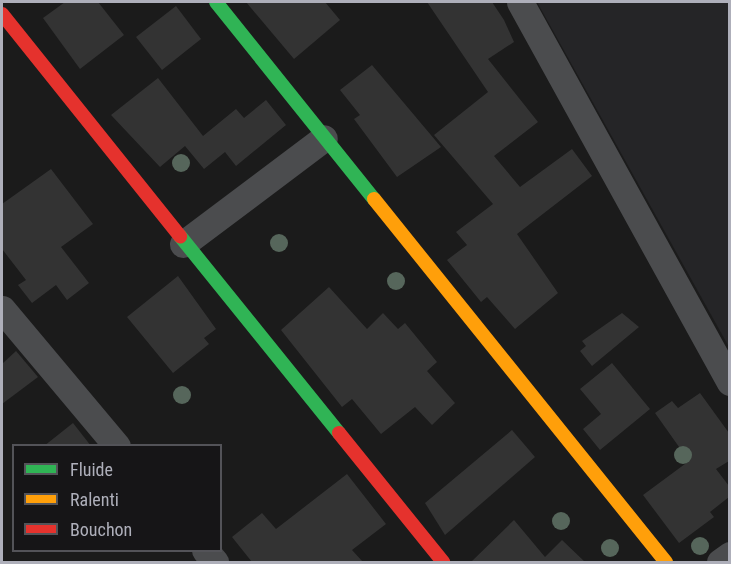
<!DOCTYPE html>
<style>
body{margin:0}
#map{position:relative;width:731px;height:564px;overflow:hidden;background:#1b1b1b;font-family:"Roboto Condensed",sans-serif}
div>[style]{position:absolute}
.built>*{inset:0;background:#252527}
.building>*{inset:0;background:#333}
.street>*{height:27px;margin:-13.5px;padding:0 13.5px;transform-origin:13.5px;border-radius:13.5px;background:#4b4c4e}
.fast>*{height:14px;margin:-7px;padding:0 7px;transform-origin:7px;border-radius:7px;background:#30b455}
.slow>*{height:14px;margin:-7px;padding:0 7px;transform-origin:7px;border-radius:7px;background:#ff9f0a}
.jam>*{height:14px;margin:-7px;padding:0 7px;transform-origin:7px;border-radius:7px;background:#e5322d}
.trees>*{width:18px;height:18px;margin:-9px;border-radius:50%;background:#56665b}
span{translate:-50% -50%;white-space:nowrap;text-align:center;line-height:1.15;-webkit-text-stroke:4.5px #161517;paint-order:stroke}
.frame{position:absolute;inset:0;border:3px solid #aeafba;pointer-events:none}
.legend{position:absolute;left:12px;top:444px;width:210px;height:108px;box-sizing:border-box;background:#161517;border:2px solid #535358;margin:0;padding:8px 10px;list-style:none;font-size:18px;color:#aeafba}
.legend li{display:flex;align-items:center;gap:12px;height:30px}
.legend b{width:30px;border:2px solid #535358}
</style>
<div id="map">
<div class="built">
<i style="clip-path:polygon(537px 2px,729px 2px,729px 347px)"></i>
</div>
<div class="building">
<i style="clip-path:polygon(65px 2px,98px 2px,124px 35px,80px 69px,43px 18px)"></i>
<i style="clip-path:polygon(246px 2px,325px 2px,340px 20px,294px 59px)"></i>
<i style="clip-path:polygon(427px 2px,492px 2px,504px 20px,514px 42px,488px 59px,538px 122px,494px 156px,520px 187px,572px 149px,592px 176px,517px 234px,558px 293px,515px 329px,487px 297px,481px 302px,447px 260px,467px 245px,456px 232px,493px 204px,434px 135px,488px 92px)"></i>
<i style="clip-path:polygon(176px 6px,201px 39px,162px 70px,136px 37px)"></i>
<i style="clip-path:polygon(372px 65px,441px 147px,397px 177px,354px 119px,360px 115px,340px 90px)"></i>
<i style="clip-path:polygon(158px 78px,203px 136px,236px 109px,244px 118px,266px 100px,286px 125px,236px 166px,225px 152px,204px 169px,185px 146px,160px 167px,111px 115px)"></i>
<i style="clip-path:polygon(51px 169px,93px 224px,61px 247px,89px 283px,67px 300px,56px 285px,32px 303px,18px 285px,26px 280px,2px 249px,2px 204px)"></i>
<i style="clip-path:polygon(178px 276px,216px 329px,204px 338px,209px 344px,173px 373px,127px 317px)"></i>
<i style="clip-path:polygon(329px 287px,367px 329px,383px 313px,398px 329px,405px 323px,437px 362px,427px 371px,455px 403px,432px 425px,415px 407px,381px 434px,352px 399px,342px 407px,281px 330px)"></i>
<i style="clip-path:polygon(622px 313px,639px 327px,592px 366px,580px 351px,586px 346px,582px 341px)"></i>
<i style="clip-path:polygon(16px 351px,38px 377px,2px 404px,2px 364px)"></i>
<i style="clip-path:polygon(612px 363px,650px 409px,600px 450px,583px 429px,601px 414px,580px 389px)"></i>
<i style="clip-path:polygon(700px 393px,729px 433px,729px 461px,716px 469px,729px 486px,729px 497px,710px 512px,714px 517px,679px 543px,643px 495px,689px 461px,655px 413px,672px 401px,678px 408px)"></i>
<i style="clip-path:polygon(73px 423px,91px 446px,44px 446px)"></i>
<i style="clip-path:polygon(512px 430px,535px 457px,445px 535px,425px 503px)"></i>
<i style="clip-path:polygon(347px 474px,386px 524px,352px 550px,363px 562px,252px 562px,232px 537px,262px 513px,276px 529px)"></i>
<i style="clip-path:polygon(514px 520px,545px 557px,562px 540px,585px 562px,471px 562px)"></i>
</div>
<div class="street">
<i style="left:520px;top:2px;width:434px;rotate:61.1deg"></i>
<i style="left:183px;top:244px;width:176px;rotate:-36.9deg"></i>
<i style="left:2px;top:309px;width:179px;rotate:50deg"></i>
<i style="left:205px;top:550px;width:16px;rotate:50deg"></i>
<i style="left:720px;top:562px;width:12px;rotate:-35deg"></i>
</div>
<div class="fast">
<i style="left:216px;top:2px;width:253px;rotate:51.3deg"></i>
<i style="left:180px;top:236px;width:253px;rotate:51.1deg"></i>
</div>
<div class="slow">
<i style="left:374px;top:199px;width:466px;rotate:51.2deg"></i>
</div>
<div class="jam">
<i style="left:2px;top:14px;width:285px;rotate:51.3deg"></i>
<i style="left:339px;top:433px;width:166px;rotate:51.1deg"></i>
</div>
<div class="trees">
<i style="left:181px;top:163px"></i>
<i style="left:279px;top:243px"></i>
<i style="left:396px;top:281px"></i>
<i style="left:182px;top:395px"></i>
<i style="left:683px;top:455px"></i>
<i style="left:561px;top:521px"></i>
<i style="left:700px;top:546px"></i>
<i style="left:610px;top:548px"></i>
</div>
<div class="frame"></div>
<ul class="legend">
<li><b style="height:8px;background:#30b455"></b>Fluide</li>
<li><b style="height:8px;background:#ff9f0a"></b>Ralenti</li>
<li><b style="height:8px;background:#e5322d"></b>Bouchon</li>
</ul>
</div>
